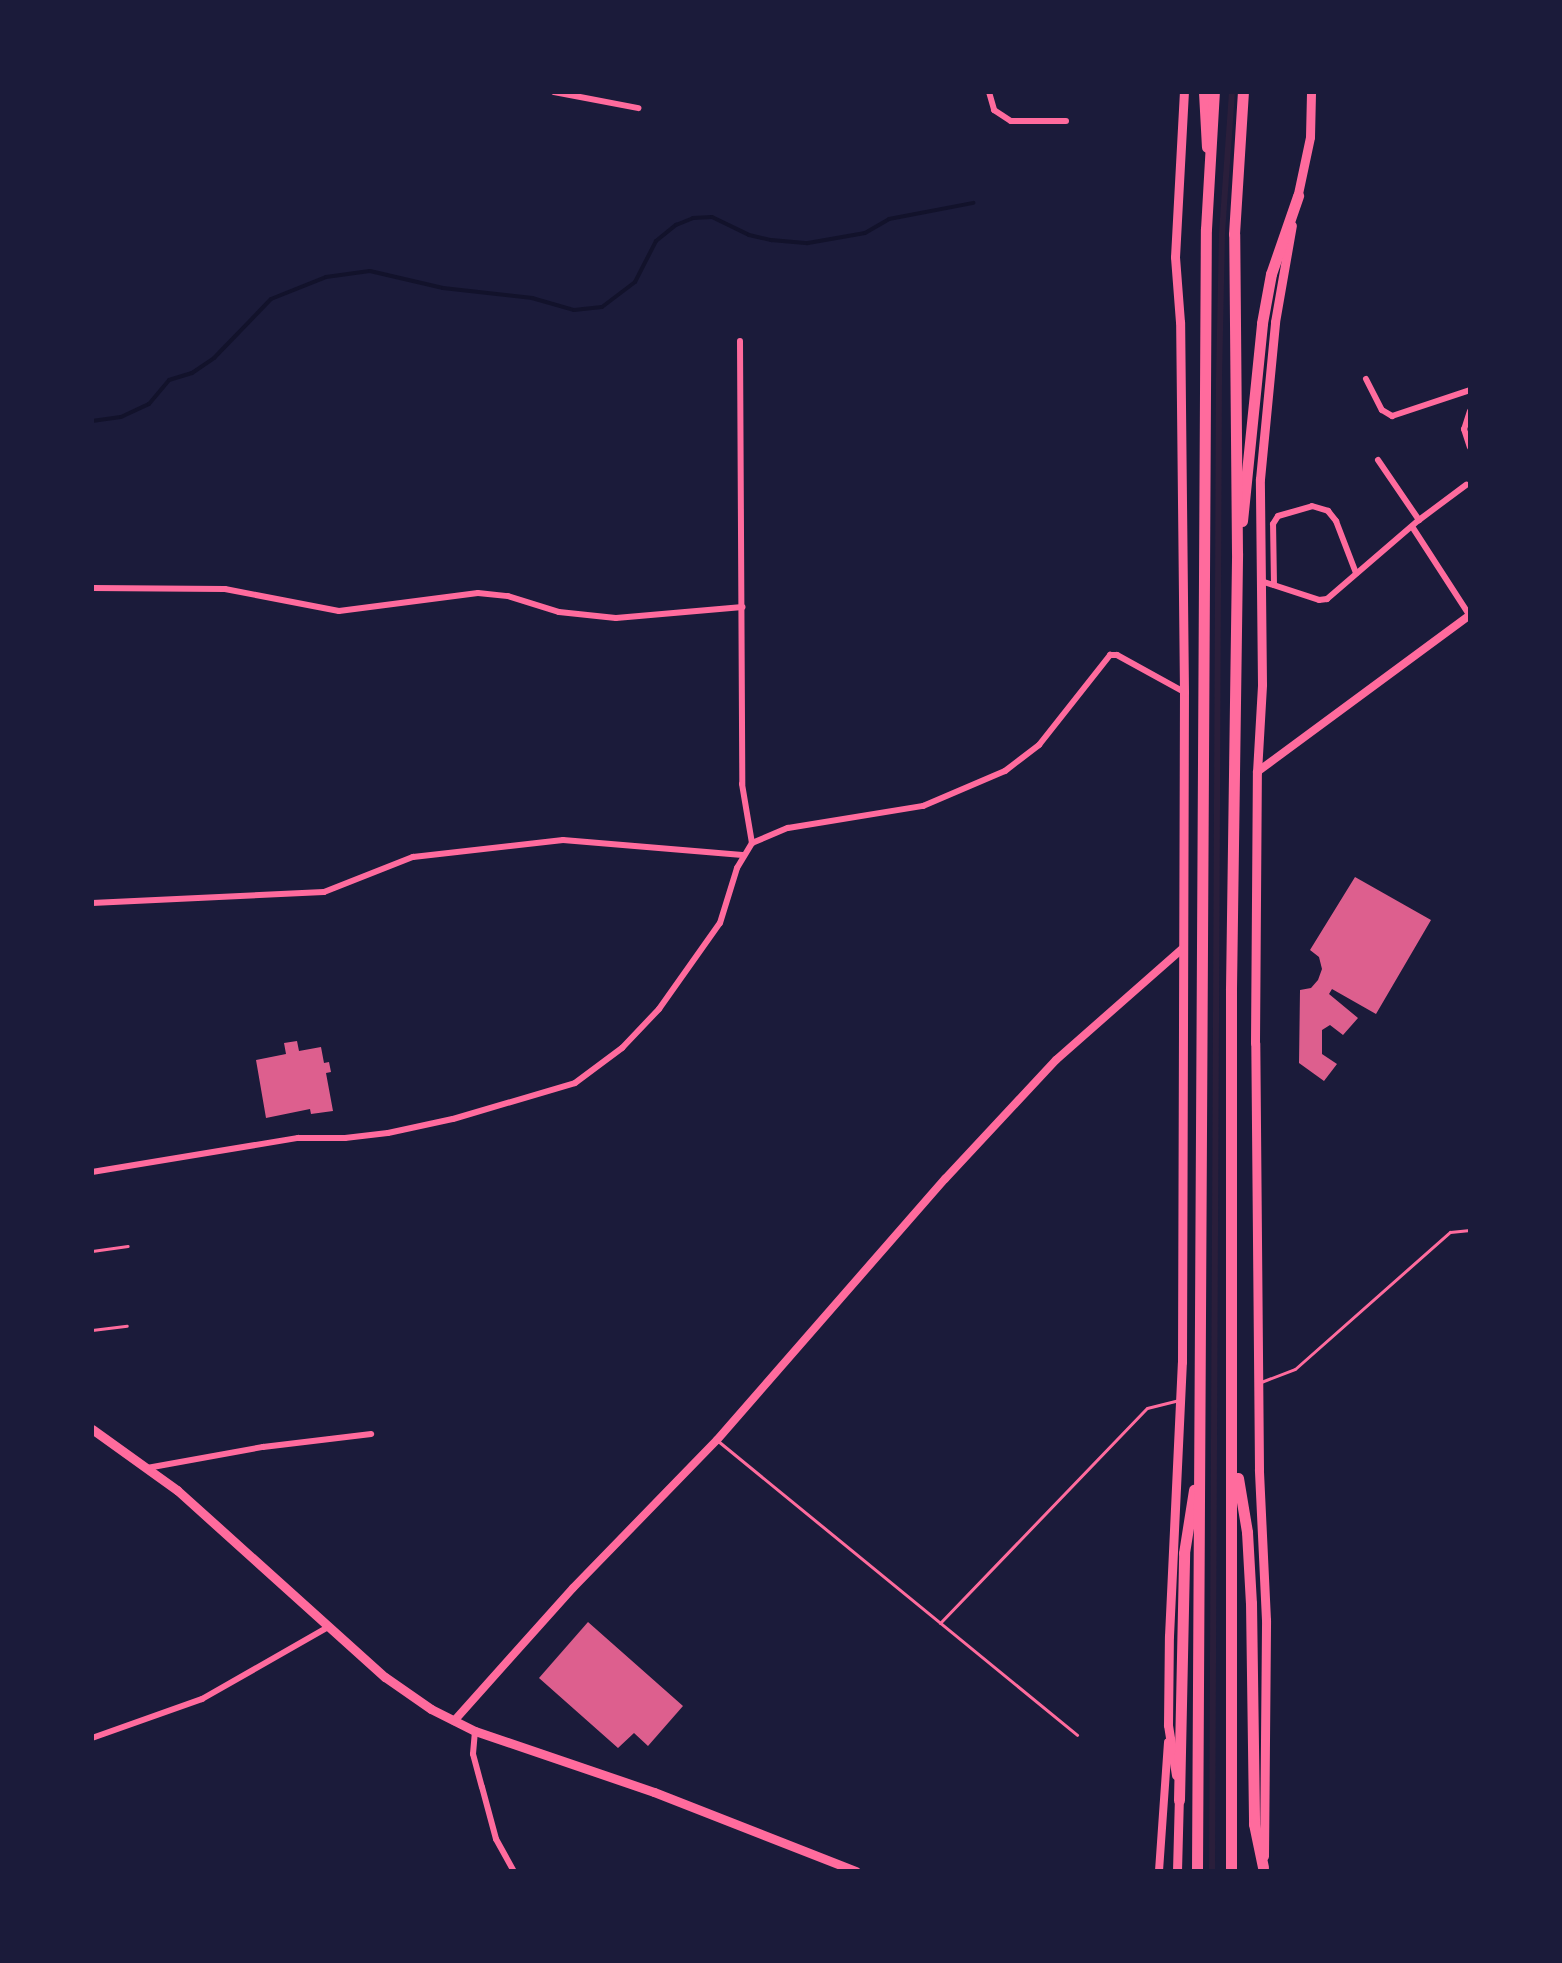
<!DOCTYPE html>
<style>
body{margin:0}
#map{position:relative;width:1562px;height:1963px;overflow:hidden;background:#1b1b3a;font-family:Montserrat,sans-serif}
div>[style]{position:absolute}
.green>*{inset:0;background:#2a1e3b}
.stream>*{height:4px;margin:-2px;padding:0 2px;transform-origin:2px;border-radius:2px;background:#12122b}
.building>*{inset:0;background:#dd5f8e}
.service>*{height:3px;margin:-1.5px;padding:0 1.5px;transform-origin:1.5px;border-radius:1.5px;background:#ff6b9d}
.minor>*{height:6px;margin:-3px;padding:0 3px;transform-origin:3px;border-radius:3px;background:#ff6b9d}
.tertiary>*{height:8px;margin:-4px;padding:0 4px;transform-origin:4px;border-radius:4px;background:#ff6b9d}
.secondary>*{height:9px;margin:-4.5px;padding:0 4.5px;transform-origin:4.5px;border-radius:4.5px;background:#ff6b9d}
.motorway>*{height:11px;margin:-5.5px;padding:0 5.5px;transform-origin:5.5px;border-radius:5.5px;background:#ff6b9d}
span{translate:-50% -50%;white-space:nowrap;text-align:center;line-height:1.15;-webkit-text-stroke:6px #1b1b3a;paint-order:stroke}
.frame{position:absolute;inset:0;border:94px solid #1b1b3a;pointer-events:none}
</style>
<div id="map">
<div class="green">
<i style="clip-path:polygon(1229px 92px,1235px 92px,1225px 233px,1222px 379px,1215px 1871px,1209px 1871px,1216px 380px,1219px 233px)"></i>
</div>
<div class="stream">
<i style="left:92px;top:421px;width:29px;rotate:-8deg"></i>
<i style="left:121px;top:417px;width:31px;rotate:-25deg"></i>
<i style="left:149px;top:404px;width:31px;rotate:-50deg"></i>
<i style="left:169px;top:380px;width:24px;rotate:-17deg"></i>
<i style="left:192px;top:373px;width:27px;rotate:-34deg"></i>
<i style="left:214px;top:358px;width:82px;rotate:-46deg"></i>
<i style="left:271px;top:299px;width:59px;rotate:-21.8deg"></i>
<i style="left:326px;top:277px;width:44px;rotate:-7.8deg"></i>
<i style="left:370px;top:271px;width:75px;rotate:13.1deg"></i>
<i style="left:443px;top:288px;width:90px;rotate:6.4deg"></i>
<i style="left:532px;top:298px;width:44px;rotate:15.9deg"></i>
<i style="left:574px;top:310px;width:28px;rotate:-6deg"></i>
<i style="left:602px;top:307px;width:41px;rotate:-37.1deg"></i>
<i style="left:635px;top:282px;width:46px;rotate:-62.9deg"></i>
<i style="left:656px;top:241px;width:26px;rotate:-39deg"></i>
<i style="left:676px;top:225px;width:18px;rotate:-22deg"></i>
<i style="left:693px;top:218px;width:19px;rotate:-3deg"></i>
<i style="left:712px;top:217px;width:41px;rotate:25.9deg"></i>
<i style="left:749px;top:235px;width:23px;rotate:13deg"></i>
<i style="left:771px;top:240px;width:37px;rotate:5deg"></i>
<i style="left:808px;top:243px;width:58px;rotate:-10deg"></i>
<i style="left:865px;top:233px;width:28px;rotate:-30deg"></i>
<i style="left:889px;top:219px;width:86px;rotate:-10.8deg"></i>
</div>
<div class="building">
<i style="clip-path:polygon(1355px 877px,1431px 920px,1376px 1014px,1332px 989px,1329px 994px,1358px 1018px,1343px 1035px,1330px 1025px,1322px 1030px,1322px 1054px,1337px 1064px,1324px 1081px,1299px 1063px,1300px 990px,1311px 988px,1318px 980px,1322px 969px,1319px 957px,1310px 950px)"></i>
<i style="clip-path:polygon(297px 1041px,299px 1051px,321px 1047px,324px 1063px,329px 1062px,331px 1072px,326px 1073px,333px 1111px,311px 1114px,310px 1109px,266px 1118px,256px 1060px,286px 1054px,284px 1043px)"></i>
<i style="clip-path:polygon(588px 1622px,683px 1706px,648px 1746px,634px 1733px,618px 1748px,539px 1678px)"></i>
</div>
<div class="service">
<i style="left:92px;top:1251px;width:36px;rotate:-8deg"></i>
<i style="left:92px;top:1330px;width:35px;rotate:-7deg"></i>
<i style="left:1261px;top:1382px;width:36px;rotate:-21deg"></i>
<i style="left:1295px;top:1369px;width:207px;rotate:-41.5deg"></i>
<i style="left:1450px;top:1232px;width:20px;rotate:-6deg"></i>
<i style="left:718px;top:1441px;width:464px;rotate:39.3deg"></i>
<i style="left:940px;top:1623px;width:298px;rotate:-46.1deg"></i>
<i style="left:1147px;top:1408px;width:30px;rotate:-14deg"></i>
</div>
<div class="minor">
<i style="left:554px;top:92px;width:86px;rotate:10.8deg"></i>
<i style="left:989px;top:92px;width:19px;rotate:74deg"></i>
<i style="left:994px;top:110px;width:20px;rotate:33deg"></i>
<i style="left:1011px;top:121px;width:55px"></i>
<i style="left:740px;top:341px;width:443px;rotate:89.7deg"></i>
<i style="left:742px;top:784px;width:60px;rotate:80.4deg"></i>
<i style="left:1366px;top:379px;width:35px;rotate:63deg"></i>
<i style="left:1382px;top:410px;width:12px;rotate:31deg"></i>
<i style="left:1392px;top:416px;width:82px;rotate:-18.4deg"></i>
<i style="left:1470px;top:411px;width:19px;rotate:108deg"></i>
<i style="left:1464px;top:429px;width:19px;rotate:72deg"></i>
<i style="left:1378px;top:460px;width:73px;rotate:55.7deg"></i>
<i style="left:1419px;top:520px;width:59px;rotate:-36.7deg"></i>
<i style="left:1413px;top:528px;width:105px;rotate:57.1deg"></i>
<i style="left:1261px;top:581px;width:61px;rotate:18.1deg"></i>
<i style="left:1319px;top:600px;width:8px;rotate:-7deg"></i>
<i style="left:1327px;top:599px;width:121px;rotate:-40.7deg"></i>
<i style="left:1274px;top:585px;width:61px;rotate:-90.9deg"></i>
<i style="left:1273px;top:524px;width:9px;rotate:-58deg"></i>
<i style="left:1278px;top:516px;width:35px;rotate:-16deg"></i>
<i style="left:1312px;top:506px;width:17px;rotate:17deg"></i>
<i style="left:1328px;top:511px;width:13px;rotate:51deg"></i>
<i style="left:1336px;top:521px;width:56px;rotate:69deg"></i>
<i style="left:92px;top:588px;width:133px;rotate:0.4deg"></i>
<i style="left:225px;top:589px;width:116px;rotate:10.9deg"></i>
<i style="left:339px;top:611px;width:140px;rotate:-7.4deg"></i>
<i style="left:478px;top:593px;width:30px;rotate:6deg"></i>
<i style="left:508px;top:596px;width:53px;rotate:17.4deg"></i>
<i style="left:559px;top:612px;width:57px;rotate:6deg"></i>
<i style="left:616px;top:618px;width:127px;rotate:-5deg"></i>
<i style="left:92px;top:903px;width:232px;rotate:-2.7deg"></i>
<i style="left:324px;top:892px;width:96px;rotate:-21.5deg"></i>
<i style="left:413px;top:857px;width:151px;rotate:-6.5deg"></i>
<i style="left:563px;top:840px;width:180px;rotate:4.8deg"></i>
<i style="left:92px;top:1172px;width:209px;rotate:-9.4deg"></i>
<i style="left:298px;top:1138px;width:47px"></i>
<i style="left:345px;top:1138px;width:43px;rotate:-6.6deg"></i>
<i style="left:388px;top:1133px;width:66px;rotate:-12.2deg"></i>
<i style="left:453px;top:1119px;width:127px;rotate:-16.4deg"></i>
<i style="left:575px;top:1083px;width:59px;rotate:-36.7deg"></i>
<i style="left:622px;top:1048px;width:54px;rotate:-46.5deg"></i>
<i style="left:659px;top:1009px;width:105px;rotate:-54.7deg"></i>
<i style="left:720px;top:923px;width:58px;rotate:-72.8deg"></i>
<i style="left:737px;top:868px;width:29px;rotate:-59deg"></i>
<i style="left:752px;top:843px;width:39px;rotate:-23deg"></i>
<i style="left:788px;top:828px;width:137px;rotate:-9.3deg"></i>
<i style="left:923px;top:806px;width:89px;rotate:-23.1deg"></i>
<i style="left:1005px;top:771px;width:43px;rotate:-37.4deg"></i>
<i style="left:1039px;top:745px;width:115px;rotate:-51.7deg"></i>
<i style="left:1110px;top:655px;width:7px"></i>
<i style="left:1117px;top:655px;width:77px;rotate:28.9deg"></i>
<i style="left:147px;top:1468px;width:118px;rotate:-10.3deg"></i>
<i style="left:263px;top:1447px;width:109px;rotate:-6.9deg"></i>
<i style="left:475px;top:1731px;width:23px;rotate:95deg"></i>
<i style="left:473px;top:1754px;width:34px;rotate:75deg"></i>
<i style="left:482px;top:1787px;width:54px;rotate:74.9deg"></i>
<i style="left:496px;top:1839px;width:37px;rotate:61deg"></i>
<i style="left:92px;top:1738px;width:117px;rotate:-19.5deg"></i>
<i style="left:202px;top:1699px;width:145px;rotate:-29.7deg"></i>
</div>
<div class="tertiary">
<i style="left:1257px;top:772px;width:265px;rotate:-36.4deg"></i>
<i style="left:454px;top:1721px;width:178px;rotate:-48.2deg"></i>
<i style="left:573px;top:1588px;width:206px;rotate:-45.8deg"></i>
<i style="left:717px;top:1440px;width:347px;rotate:-48.9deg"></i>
<i style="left:945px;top:1179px;width:163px;rotate:-47deg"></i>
<i style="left:1056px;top:1060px;width:168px;rotate:-41.4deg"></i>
<i style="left:1159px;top:1871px;width:129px;rotate:-86deg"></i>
</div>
<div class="secondary">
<i style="left:1296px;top:203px;width:67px;rotate:-78deg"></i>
<i style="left:1310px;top:137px;width:45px;rotate:-88.7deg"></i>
<i style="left:92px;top:1429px;width:105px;rotate:35.7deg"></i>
<i style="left:177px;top:1490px;width:280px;rotate:42deg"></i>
<i style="left:385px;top:1677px;width:56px;rotate:34.8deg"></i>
<i style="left:431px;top:1709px;width:49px;rotate:26.6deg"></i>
<i style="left:475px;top:1731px;width:189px;rotate:18.8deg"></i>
<i style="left:654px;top:1792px;width:217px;rotate:21.4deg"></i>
<i style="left:1176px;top:1775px;width:51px;rotate:-99.1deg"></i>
<i style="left:1168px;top:1725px;width:89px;rotate:-89.4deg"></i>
<i style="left:1169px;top:1636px;width:274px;rotate:-87.3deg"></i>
<i style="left:1182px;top:1362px;width:670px;rotate:-89.83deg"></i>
<i style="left:1184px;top:692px;width:370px;rotate:-90.6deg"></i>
<i style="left:1180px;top:322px;width:65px;rotate:-94.4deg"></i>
<i style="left:1175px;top:257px;width:165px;rotate:-86.9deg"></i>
<i style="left:1264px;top:1856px;width:236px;rotate:-89.5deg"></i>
<i style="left:1266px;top:1620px;width:151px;rotate:-92.7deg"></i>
<i style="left:1259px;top:1469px;width:426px;rotate:-90.5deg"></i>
<i style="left:1255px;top:1043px;width:271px;rotate:-89.6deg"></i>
<i style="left:1257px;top:772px;width:88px;rotate:-86.7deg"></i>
<i style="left:1262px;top:684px;width:205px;rotate:-90.6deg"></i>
<i style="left:1260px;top:479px;width:158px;rotate:-84.5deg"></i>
<i style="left:1275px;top:322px;width:98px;rotate:-80.1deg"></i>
<i style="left:1177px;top:1871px;width:77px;rotate:-88.5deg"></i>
</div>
<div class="motorway">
<i style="left:1204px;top:92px;width:55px;rotate:86.9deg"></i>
<i style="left:1242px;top:521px;width:199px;rotate:-84.2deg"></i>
<i style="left:1262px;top:323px;width:50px;rotate:-79.6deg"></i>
<i style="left:1271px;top:274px;width:83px;rotate:-70.9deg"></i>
<i style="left:1238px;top:1478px;width:55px;rotate:80.5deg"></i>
<i style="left:1247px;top:1532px;width:71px;rotate:86.8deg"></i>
<i style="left:1251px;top:1603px;width:221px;rotate:89.2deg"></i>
<i style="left:1254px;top:1824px;width:44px;rotate:78.2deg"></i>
<i style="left:1179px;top:1800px;width:247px;rotate:-88.8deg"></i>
<i style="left:1184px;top:1553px;width:64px;rotate:-81deg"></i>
<i style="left:1197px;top:1871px;width:1642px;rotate:-89.69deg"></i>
<i style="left:1206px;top:229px;width:137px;rotate:-86.7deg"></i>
<i style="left:1231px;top:1871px;width:882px;rotate:-90deg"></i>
<i style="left:1231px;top:989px;width:436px;rotate:-89.2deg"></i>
<i style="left:1237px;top:553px;width:319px;rotate:-90.5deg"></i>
<i style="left:1234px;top:234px;width:142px;rotate:-86.4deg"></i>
</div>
<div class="frame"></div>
</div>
